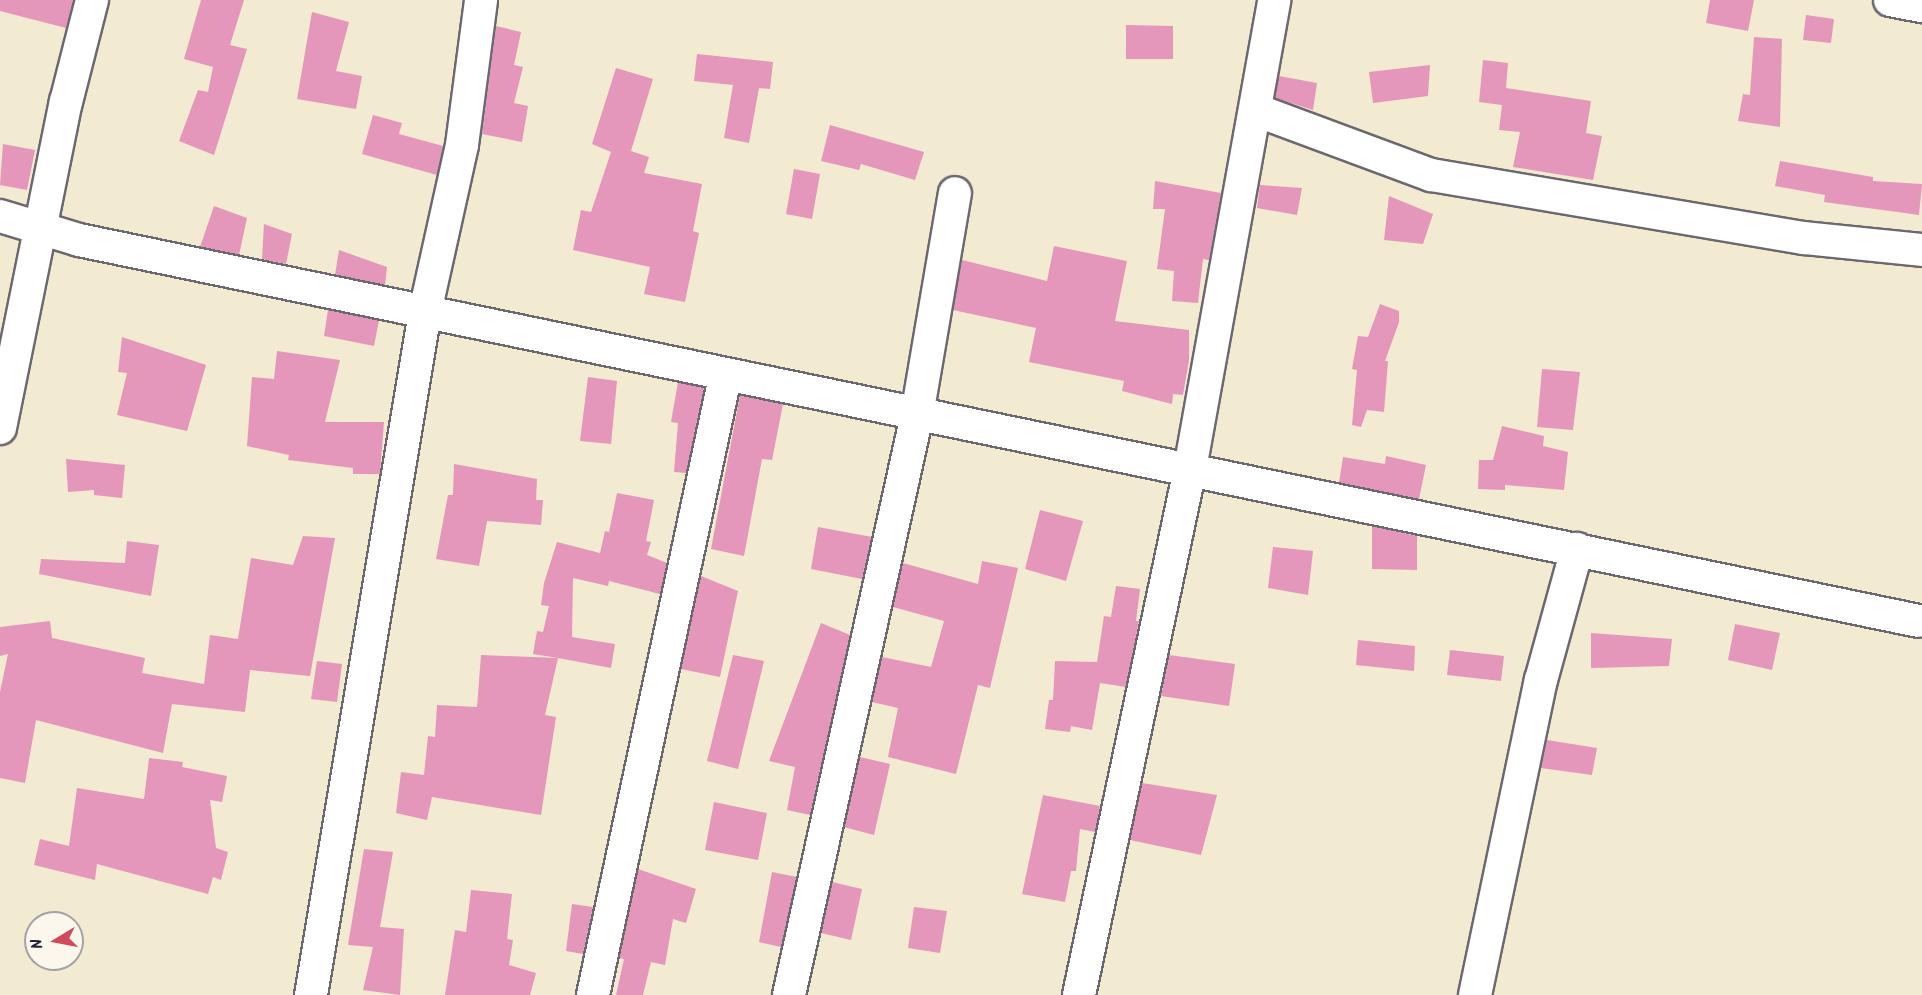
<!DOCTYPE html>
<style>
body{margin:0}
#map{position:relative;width:1922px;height:995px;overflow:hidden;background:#f2ead1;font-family:Kalam,sans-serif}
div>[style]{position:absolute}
.building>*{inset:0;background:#e597bb}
.roads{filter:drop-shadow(2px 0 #6b6870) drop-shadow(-2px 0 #6b6870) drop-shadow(0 2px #6b6870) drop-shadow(0 -2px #6b6870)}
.minor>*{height:32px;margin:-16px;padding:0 16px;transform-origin:16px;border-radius:16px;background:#fff}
span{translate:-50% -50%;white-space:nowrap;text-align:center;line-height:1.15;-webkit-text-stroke:6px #fbf7ec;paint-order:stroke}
.north{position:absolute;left:24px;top:911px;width:60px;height:60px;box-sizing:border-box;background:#fbf7ec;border:2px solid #a4a2a5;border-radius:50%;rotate:260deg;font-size:16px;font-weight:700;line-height:24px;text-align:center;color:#22223b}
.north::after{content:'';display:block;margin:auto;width:21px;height:27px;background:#d1495b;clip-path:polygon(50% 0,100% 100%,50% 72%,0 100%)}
</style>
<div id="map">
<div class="building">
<i style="clip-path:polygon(0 0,73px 0,66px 28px,0 11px)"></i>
<i style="clip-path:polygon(201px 0,244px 0,230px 45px,247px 49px,214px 155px,179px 141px,198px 90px,208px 92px,213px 67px,184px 59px)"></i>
<i style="clip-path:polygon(1710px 0,1754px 0,1748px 31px,1706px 23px)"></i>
<i style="clip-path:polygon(312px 12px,349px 22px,336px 71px,362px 76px,356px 109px,297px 99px)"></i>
<i style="clip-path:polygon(1806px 15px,1834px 19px,1831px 43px,1803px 40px)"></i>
<i style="clip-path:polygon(1126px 25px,1173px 26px,1173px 59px,1126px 59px)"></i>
<i style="clip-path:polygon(496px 26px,521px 32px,514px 65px,523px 67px,514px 103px,528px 106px,522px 142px,482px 134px)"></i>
<i style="clip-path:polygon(1754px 37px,1782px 39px,1780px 127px,1738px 121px,1743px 94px,1750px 95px)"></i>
<i style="clip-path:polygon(697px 54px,773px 62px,770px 89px,759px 88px,749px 143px,724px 138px,733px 85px,694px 81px)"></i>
<i style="clip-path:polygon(1483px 60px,1508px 63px,1506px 88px,1591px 101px,1586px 133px,1602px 136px,1593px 180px,1513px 167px,1520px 132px,1499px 130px,1502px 105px,1479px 102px)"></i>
<i style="clip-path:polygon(1430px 65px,1428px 96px,1373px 103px,1369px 72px)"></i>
<i style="clip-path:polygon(616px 68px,653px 79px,631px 151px,649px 157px,644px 173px,702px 184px,693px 231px,699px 233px,685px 302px,644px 294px,650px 267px,573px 250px,581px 210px,591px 212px,611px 152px,592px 144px)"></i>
<i style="clip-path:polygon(1279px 76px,1317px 83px,1313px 110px,1275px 98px)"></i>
<i style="clip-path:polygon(373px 115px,402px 123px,399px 134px,443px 146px,437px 175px,362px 154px)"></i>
<i style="clip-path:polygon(830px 125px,924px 152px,915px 180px,861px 164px,859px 170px,821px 161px)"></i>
<i style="clip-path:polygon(3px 144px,35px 150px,27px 190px,0 185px)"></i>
<i style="clip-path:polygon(1780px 161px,1873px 177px,1873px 181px,1922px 184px,1919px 215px,1824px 202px,1825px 195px,1775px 186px)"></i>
<i style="clip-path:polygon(794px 169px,820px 174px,812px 219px,786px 214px)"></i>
<i style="clip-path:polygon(1155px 181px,1221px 193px,1209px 260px,1203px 259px,1198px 303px,1172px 301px,1174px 271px,1157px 269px,1165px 209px,1153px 209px)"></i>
<i style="clip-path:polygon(1260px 185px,1302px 188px,1297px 215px,1257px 208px)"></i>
<i style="clip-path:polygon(1389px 196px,1433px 214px,1423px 244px,1384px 240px)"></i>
<i style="clip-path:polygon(214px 206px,247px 218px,239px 255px,200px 247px)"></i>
<i style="clip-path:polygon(264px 224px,292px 234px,286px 264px,262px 259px)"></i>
<i style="clip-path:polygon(1054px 246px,1127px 261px,1115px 321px,1189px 330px,1189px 360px,1183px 395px,1173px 394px,1172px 404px,1122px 391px,1124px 381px,1029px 362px,1036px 328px,953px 310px,962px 260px,1047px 281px)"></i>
<i style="clip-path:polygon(339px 250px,387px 267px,385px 285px,335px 275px)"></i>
<i style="clip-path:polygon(1380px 304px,1399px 311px,1399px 322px,1385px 361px,1388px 361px,1384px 412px,1367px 410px,1361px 427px,1352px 425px,1357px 370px,1352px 369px,1358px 336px,1368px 337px)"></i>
<i style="clip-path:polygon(328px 310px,379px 320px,374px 346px,324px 336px)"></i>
<i style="clip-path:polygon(122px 337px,206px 365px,187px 431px,117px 415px,127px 373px,118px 372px)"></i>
<i style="clip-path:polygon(277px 351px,340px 360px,325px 422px,384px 422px,380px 474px,353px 474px,353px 468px,288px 460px,289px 455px,247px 446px,252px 377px,274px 379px)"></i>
<i style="clip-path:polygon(1542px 369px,1580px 372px,1573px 430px,1537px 427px)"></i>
<i style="clip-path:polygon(588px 377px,617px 381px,611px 444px,580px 441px)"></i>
<i style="clip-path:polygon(678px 382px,704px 388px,686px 473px,674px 472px,678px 423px,671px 422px)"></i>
<i style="clip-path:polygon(740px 395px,783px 404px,772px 460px,762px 459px,744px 556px,711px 549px)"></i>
<i style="clip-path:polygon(1502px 426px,1544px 436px,1543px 446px,1568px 452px,1564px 490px,1505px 485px,1505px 490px,1478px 489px,1479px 460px,1493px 460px)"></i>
<i style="clip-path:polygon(1386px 456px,1426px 465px,1419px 499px,1339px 483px,1343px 457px,1385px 464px)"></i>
<i style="clip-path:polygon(66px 459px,125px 465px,122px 498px,94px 495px,94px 490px,68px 492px)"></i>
<i style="clip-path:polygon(454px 464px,537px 479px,536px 500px,543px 500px,541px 525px,487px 521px,479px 566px,436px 559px,448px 495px,453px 495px)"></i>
<i style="clip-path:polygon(617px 493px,654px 500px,646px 541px,651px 542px,647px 555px,667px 563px,660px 594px,609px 581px,608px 586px,573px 578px,572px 637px,615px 644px,611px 668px,558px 658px,545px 715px,556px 717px,541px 815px,432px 797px,427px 820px,396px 813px,401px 772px,424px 775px,428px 736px,435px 737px,437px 705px,477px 707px,481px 655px,558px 658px,533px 654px,537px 631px,543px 632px,549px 606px,541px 605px,544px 583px,557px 542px,600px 553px,605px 531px,609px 532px)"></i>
<i style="clip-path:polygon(1040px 510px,1083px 521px,1066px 581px,1025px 569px)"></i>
<i style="clip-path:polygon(1372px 526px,1417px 536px,1417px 570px,1372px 569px)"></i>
<i style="clip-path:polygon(818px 527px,872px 537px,862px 579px,811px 569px)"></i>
<i style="clip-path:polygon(303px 536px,335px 538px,310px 676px,250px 670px,245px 712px,172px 704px,163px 753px,36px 720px,25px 783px,0 778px,0 692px,8px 654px,0 656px,0 627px,50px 621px,52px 638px,145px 658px,142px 673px,204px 684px,210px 635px,238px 639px,251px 558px,293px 565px)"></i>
<i style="clip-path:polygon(127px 541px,159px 545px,151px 596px,39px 574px,41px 559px,125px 563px)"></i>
<i style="clip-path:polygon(1273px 547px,1313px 551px,1308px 595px,1268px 588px)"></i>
<i style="clip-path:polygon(982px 561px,1018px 568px,990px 688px,978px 685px,956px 774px,888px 757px,898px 708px,872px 702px,882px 657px,931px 667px,944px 621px,893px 607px,903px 563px,978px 584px)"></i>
<i style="clip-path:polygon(701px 576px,738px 591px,720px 677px,681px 669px)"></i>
<i style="clip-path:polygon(1116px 586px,1140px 589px,1136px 621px,1139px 621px,1126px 687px,1100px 683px,1092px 730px,1071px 726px,1070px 732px,1045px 729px,1049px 700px,1053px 700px,1055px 661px,1097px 662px,1104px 616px,1111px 617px)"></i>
<i style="clip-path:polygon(821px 623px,850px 635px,810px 815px,787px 810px,795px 767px,769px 761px)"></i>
<i style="clip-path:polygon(1735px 624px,1780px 633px,1772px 670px,1728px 660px)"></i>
<i style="clip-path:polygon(1591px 633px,1672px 639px,1669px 666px,1591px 668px)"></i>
<i style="clip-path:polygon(1358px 640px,1415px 646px,1414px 671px,1356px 665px)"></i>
<i style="clip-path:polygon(1450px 650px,1504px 656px,1501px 681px,1447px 675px)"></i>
<i style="clip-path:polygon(733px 655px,764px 661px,738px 769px,707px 761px)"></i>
<i style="clip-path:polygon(1169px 655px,1235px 664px,1229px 706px,1161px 696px)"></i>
<i style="clip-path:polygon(317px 661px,342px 664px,337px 702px,311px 699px)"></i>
<i style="clip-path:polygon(1547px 740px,1597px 748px,1592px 775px,1541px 768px)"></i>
<i style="clip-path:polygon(860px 757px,890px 764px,874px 835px,844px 827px)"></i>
<i style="clip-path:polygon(149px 758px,183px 762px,182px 767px,227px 776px,222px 802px,210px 800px,216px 848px,228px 852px,221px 880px,213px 877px,208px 894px,97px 864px,95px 880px,34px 865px,40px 839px,69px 846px,77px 788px,144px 799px)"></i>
<i style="clip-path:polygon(1142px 783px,1217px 795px,1201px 855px,1130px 840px)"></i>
<i style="clip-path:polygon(1043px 795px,1100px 806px,1095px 832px,1080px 829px,1076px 871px,1071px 871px,1065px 902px,1022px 894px)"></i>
<i style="clip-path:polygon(714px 802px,767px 813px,758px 860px,705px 850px)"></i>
<i style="clip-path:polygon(364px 849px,393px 852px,380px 927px,404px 929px,400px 995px,363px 990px,373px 947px,348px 945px)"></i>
<i style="clip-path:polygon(638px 869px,696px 889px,686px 923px,673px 919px,665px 965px,651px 962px,643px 995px,616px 995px,624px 959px,619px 958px)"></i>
<i style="clip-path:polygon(772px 872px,797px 877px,781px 947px,759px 942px)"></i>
<i style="clip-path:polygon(832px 882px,862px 889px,851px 940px,821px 933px)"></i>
<i style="clip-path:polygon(471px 890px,512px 894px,507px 939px,513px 940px,509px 965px,536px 973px,530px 995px,445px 995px,455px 930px,466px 932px)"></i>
<i style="clip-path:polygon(572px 904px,593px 907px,583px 954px,566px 951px)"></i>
<i style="clip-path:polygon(914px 907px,947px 911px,940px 953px,908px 948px)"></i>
</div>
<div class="roads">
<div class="minor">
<i style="left:1890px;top:0;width:33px;rotate:11deg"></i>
<i style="left:1256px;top:110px;width:187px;rotate:20.4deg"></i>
<i style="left:1431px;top:175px;width:378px;rotate:9.6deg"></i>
<i style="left:1804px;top:238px;width:119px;rotate:5.8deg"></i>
<i style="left:0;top:216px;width:83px;rotate:16.9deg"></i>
<i style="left:79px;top:240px;width:1878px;rotate:11.7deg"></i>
<i style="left:0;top:428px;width:333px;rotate:-78.6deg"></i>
<i style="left:66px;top:102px;width:105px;rotate:-75.7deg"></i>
<i style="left:311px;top:995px;width:692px;rotate:-80.52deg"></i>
<i style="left:425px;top:312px;width:171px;rotate:-77.5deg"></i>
<i style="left:462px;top:145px;width:146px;rotate:-82.5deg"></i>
<i style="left:593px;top:995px;width:632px;rotate:-77.94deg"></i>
<i style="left:789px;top:995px;width:594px;rotate:-77.55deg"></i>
<i style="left:917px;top:415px;width:225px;rotate:-80.3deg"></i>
<i style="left:1079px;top:995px;width:538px;rotate:-78.08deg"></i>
<i style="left:1190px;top:469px;width:476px;rotate:-79.8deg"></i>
<i style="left:1475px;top:995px;width:322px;rotate:-78.2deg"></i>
<i style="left:1541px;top:680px;width:136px;rotate:-74.6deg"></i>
</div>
</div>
<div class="north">N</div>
</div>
